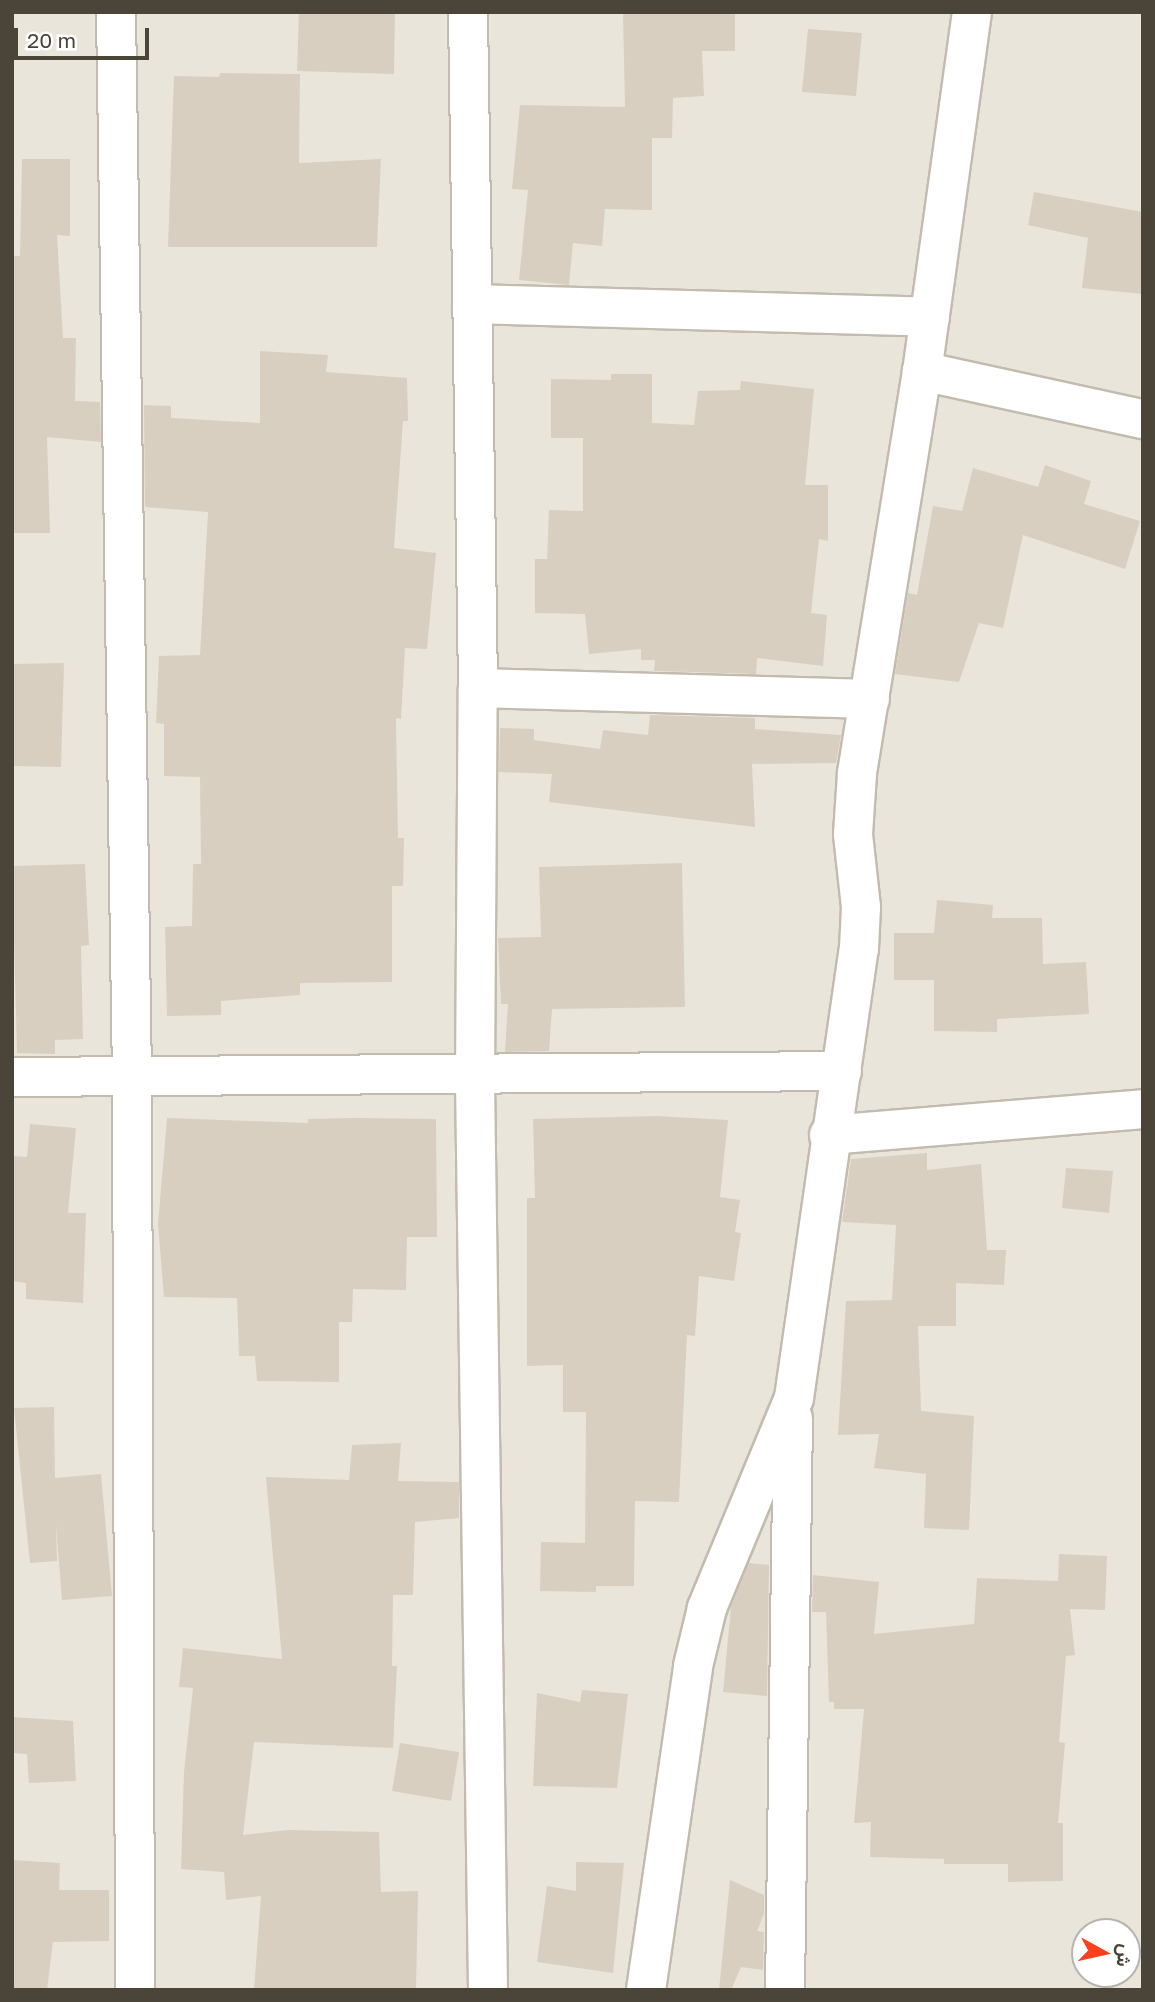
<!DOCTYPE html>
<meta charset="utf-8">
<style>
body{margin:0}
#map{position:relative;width:1155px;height:2002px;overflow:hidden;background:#f6f3ec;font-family:"Golos Text",Vazirmatn,sans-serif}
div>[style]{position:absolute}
.residential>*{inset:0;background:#eae5da}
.building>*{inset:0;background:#d8cfc1}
.roads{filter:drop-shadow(2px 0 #c2bbae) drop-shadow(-2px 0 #c2bbae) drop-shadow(0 2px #c2bbae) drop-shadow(0 -2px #c2bbae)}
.minor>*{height:38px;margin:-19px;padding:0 19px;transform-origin:19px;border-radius:19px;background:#fff}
.tertiary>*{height:38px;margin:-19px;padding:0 19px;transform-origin:19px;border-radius:19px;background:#fff}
span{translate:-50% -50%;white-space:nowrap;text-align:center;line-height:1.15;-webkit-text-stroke:6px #fff;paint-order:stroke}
.frame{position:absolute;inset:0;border:14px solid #4b4439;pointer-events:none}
.north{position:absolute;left:1071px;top:1918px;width:70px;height:70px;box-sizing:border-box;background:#fff;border:2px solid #b7b4b0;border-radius:50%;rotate:98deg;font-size:19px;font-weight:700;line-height:28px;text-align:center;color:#4b4439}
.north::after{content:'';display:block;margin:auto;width:24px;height:32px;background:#fc3f1d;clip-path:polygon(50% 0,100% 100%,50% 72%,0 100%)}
.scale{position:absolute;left:14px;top:28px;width:135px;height:32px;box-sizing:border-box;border:4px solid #4b4439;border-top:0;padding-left:9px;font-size:21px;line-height:24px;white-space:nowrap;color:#4b4439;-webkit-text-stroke:5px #fff;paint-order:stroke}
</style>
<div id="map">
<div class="residential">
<i style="clip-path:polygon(evenodd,12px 12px,1143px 12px,1143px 1990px,12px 1990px,12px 12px,1085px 1932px,1127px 1932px,1127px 1974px,1085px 1974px,1085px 1932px)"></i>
</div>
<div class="building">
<i style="clip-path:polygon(299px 12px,395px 13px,394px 74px,297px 71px)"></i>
<i style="clip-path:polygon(623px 12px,735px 12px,735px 51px,702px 51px,704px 96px,673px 98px,672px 138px,652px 138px,652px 210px,605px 209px,602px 246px,573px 243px,569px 285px,519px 280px,528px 190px,512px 189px,520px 105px,625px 107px)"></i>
<i style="clip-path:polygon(808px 29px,862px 33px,856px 96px,802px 92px)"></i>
<i style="clip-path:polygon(220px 73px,300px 74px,299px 163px,381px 159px,377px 247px,168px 247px,174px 76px,219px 77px)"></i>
<i style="clip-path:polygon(22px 159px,70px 159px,70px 236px,57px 235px,63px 338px,76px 338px,75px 401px,100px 402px,101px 442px,47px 437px,50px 533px,12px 533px,12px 256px,20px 256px)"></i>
<i style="clip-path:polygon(1034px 192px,1143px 212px,1143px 294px,1082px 288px,1088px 238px,1028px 225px)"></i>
<i style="clip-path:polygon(260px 351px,328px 355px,326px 372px,407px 378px,408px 421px,403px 421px,394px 548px,436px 553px,427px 649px,405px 648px,401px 719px,396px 718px,398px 838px,404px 838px,403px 886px,392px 886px,392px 982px,300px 983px,300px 995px,221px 1001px,221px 1015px,167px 1016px,165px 927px,192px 926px,193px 864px,201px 864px,200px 777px,164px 776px,164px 724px,156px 723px,159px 656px,200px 655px,208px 512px,145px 507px,144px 405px,171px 406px,171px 418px,260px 423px)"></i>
<i style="clip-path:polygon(611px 374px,652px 374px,652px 423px,694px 425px,698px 391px,740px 390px,741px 381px,814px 389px,805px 485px,828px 485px,828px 541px,819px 539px,811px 613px,827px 615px,823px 666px,757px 658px,756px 674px,654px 671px,655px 660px,641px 660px,641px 649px,589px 654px,585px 614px,535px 613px,535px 559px,547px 559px,549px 510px,583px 511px,583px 438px,551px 438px,551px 379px,611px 380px)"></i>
<i style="clip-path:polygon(1045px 465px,1091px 481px,1084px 504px,1140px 521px,1125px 569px,1023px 535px,1003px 628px,979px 623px,959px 682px,895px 674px,908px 593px,917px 595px,933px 506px,962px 511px,973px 468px,1038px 487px)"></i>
<i style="clip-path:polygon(64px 663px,61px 767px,12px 766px,12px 664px)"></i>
<i style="clip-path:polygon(650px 715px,755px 718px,755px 729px,841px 735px,836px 763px,752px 764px,755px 827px,549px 802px,552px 774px,499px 772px,500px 728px,534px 729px,534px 740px,600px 749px,603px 730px,648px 735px)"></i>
<i style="clip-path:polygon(682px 863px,685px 1007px,552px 1009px,549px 1051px,505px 1052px,508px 1004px,501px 1004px,498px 938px,541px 937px,539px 867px)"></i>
<i style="clip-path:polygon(85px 864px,89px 945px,81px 946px,83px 1039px,55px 1040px,55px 1054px,17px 1053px,12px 866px)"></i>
<i style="clip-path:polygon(937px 900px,993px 905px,992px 918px,1042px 918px,1043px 964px,1086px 962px,1089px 1014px,997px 1019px,997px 1032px,934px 1031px,934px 980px,894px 980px,894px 933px,934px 933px)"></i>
<i style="clip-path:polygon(658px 1116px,728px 1120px,720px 1197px,740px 1200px,735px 1232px,741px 1233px,734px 1281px,699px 1276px,695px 1336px,687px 1335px,679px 1502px,635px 1501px,634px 1586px,596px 1586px,596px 1592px,540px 1591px,541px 1542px,585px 1543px,586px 1412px,563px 1412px,563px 1365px,527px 1366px,527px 1198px,535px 1198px,533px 1119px)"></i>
<i style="clip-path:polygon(167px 1118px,308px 1123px,308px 1119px,356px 1118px,436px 1119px,437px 1237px,407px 1237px,406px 1290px,353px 1289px,352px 1322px,339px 1322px,339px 1382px,257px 1381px,255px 1356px,239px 1356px,237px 1298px,164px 1297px,158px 1224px)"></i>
<i style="clip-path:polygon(30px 1124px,76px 1128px,68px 1213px,86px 1213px,83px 1303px,26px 1299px,26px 1283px,12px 1281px,12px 1156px,27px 1157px)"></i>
<i style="clip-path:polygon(927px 1153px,927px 1170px,981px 1164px,987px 1250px,1006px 1250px,1004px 1285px,956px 1283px,956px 1326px,918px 1326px,921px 1411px,974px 1416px,969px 1530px,924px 1528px,926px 1474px,874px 1468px,879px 1434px,838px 1435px,846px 1301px,892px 1300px,896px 1225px,842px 1222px,851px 1159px)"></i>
<i style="clip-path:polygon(1066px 1168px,1113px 1171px,1109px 1213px,1062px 1208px)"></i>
<i style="clip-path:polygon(54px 1407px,55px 1478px,101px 1474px,112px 1596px,62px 1600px,56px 1525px,57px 1561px,30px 1563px,14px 1408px)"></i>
<i style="clip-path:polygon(401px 1443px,398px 1481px,459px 1482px,459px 1518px,415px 1522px,413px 1595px,393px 1595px,392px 1666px,397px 1666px,393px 1748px,254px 1742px,243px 1835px,288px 1830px,379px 1832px,381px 1892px,418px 1891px,416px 1990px,254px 1990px,261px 1896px,226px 1900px,224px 1872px,181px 1869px,184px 1772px,193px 1688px,179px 1687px,183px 1648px,282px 1659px,266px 1477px,349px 1480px,352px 1445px)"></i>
<i style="clip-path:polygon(1059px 1554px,1107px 1556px,1105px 1610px,1070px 1609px,1075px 1655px,1066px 1656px,1059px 1742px,1065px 1743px,1058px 1823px,1063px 1823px,1063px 1881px,1008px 1882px,1008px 1864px,944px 1864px,944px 1859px,870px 1857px,871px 1822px,854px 1823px,864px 1709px,834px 1709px,834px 1702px,829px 1702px,826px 1612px,812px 1612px,813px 1575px,879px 1582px,874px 1634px,974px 1624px,977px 1578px,1058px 1581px)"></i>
<i style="clip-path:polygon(749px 1563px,769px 1565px,767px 1696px,723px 1692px,731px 1607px)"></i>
<i style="clip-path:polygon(582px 1690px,628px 1694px,617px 1788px,533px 1786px,537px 1693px,580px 1702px)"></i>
<i style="clip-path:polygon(12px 1717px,73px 1721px,76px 1781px,29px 1783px,27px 1754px,12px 1753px)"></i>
<i style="clip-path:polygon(400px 1743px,459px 1752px,451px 1801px,392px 1791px)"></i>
<i style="clip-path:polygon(12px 1860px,60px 1863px,59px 1890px,109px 1890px,109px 1941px,53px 1942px,47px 1990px,12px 1988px)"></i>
<i style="clip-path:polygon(576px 1862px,624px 1863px,613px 1973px,537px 1962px,547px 1886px,576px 1891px)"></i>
<i style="clip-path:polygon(730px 1880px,764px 1895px,764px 1914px,757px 1931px,764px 1932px,763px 1970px,741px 1967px,731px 1990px,719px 1990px)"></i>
</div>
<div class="roads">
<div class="minor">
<i style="left:116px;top:12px;width:1064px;rotate:89.14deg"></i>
<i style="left:132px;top:1076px;width:914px;rotate:89.81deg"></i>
<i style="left:468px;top:12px;width:676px;rotate:89.15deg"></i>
<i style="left:472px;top:304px;width:458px;rotate:1.6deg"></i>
<i style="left:12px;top:1077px;width:830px;rotate:-0.41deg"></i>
<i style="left:829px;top:1135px;width:315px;rotate:-4.7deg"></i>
<i style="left:488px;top:1990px;width:913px;rotate:-90.82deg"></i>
<i style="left:475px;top:1077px;width:389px;rotate:-89.6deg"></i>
<i style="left:478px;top:688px;width:392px;rotate:1.6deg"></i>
<i style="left:646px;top:1990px;width:327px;rotate:-81.7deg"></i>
<i style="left:693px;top:1666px;width:60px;rotate:-76.4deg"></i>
<i style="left:707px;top:1608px;width:227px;rotate:-67.5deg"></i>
<i style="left:794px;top:1398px;width:454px;rotate:-81.8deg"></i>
<i style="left:859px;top:949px;width:42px;rotate:-87.3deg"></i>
<i style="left:861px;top:907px;width:73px;rotate:-96.3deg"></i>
<i style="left:853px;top:834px;width:61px;rotate:-86.2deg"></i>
<i style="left:857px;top:773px;width:407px;rotate:-80.8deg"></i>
<i style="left:785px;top:1990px;width:572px;rotate:-89.2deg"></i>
</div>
<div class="tertiary">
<i style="left:972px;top:12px;width:362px;rotate:97.9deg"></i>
<i style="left:922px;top:371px;width:226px;rotate:12.3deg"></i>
</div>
</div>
<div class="frame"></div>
<div class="north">ش</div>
<div class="scale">20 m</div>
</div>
